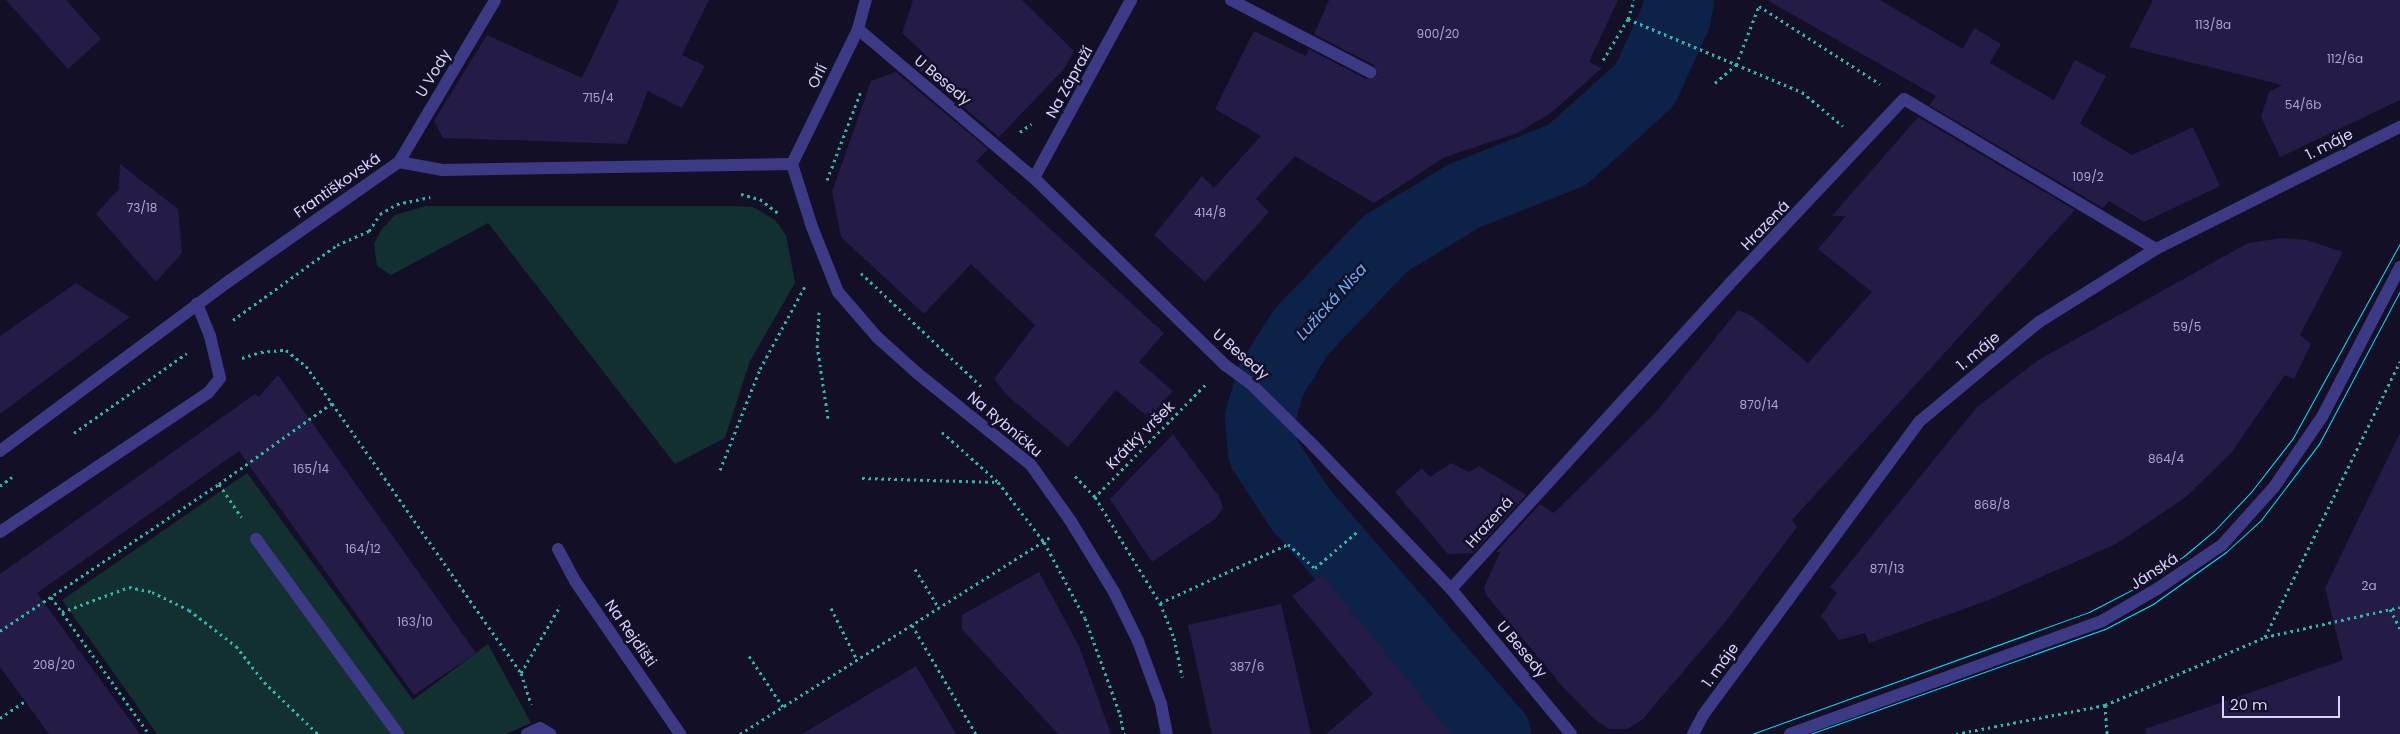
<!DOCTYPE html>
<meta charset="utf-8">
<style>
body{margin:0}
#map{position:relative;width:2400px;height:734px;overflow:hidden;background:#130f26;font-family:Poppins,sans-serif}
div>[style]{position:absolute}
.green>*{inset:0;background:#12302f}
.river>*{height:70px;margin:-35px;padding:0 35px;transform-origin:35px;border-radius:35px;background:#0c2248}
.building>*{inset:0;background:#241b47}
.path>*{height:3px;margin-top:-1.5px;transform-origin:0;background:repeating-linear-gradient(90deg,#2fb8b0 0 2.5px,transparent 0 6.5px)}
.service>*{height:12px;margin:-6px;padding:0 6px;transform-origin:6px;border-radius:6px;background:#3d3a85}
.pedestrian>*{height:12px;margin:-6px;padding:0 6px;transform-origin:6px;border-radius:6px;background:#3d3a85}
.minor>*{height:12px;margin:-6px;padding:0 6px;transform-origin:6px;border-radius:6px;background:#3d3a85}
.tram>*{height:1px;margin:-0.5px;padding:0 0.5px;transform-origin:0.5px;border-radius:0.5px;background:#00e5ff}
span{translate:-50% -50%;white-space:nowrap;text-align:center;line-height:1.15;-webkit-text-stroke:5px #130f26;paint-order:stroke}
.number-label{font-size:12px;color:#aca6d1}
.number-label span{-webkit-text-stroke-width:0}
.street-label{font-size:15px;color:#d9d4ff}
.water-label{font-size:16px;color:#62b6ff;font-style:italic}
.scale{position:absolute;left:2222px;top:696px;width:118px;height:22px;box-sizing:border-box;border:2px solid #d9d4ff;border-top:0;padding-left:6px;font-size:15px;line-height:18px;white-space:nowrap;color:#d9d4ff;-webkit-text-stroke:4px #130f26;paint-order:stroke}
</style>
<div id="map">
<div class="green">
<i style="clip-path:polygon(426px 206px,731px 206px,753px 207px,775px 220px,786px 235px,795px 283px,750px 361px,725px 438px,675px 464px,488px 223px,391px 275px,377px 266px,374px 244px,381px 230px,395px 215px)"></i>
<i style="clip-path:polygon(247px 473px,413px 700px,488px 644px,531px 723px,506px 734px,157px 734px,62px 600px)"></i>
</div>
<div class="river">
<i style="left:1496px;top:734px;width:297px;rotate:-131deg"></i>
<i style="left:1301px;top:510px;width:69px;rotate:-123.2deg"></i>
<i style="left:1263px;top:452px;width:34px;rotate:-95deg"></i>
<i style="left:1260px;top:418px;width:40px;rotate:-74deg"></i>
<i style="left:1271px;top:380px;width:57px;rotate:-58deg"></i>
<i style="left:1301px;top:332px;width:122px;rotate:-46.3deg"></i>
<i style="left:1385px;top:244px;width:92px;rotate:-31.3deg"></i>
<i style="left:1464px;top:196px;width:111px;rotate:-21.7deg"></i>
<i style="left:1567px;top:155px;width:105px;rotate:-41.9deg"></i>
<i style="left:1645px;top:85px;width:75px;rotate:-65.5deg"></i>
<i style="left:1676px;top:17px;width:17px;rotate:-80deg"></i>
</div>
<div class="building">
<i style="clip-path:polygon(6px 0,66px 0,101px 39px,68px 69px)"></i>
<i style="clip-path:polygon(619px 0,709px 0,682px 55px,705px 66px,682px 108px,648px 91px,627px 144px,443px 138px,434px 121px,487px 35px,582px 78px)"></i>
<i style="clip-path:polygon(913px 0,1022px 0,1074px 51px,1064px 69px,999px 137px,913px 65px,930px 59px,902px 33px)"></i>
<i style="clip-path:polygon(1329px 0,1618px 0,1589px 62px,1602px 68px,1552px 112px,1518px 133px,1445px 157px,1374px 203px,1295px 156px,1256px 199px,1269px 212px,1205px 282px,1154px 235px,1202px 176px,1214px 188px,1261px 136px,1215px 109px,1254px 31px,1306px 56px,1309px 49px,1366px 79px,1377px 75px,1374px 65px,1314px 34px)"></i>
<i style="clip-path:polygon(1767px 0,1880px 0,1963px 49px,1974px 28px,2001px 44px,1990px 63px,2054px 100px,2075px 60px,2106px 76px,2080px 124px,2132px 155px,2193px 127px,2220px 186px,2144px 222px,2109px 201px,2103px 208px,1929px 105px,1936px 96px)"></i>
<i style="clip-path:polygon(2153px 0,2400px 0,2400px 100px,2280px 157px,2261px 117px,2269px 92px,2282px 85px,2129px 47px)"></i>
<i style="clip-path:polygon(896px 72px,988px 149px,976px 161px,1164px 333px,1139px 362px,1173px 391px,1149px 418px,1116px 390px,1068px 447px,1008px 396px,994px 379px,1035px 325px,971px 264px,924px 314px,841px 237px,832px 192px,871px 81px)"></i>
<i style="clip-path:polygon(1918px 117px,2075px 210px,1792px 520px,1797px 527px,1726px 621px,1642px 720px,1627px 729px,1610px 729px,1595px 720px,1563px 687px,1487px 596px,1484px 588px,1500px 552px,1496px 552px,1540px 504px,1554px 513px,1656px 412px,1738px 310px,1752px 316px,1808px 363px,1872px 292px,1818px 249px,1846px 216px,1832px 216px)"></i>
<i style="clip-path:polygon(120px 164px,178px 209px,182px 253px,156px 282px,96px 214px,119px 189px)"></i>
<i style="clip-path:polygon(2282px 238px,2307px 240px,2343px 252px,2300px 335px,2311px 344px,2294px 379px,2285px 375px,2231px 453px,2186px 497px,2116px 544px,1989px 600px,1869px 643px,1865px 633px,1839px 640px,1821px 616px,1837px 593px,1830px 587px,1977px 407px,2040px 359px,2248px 243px)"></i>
<i style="clip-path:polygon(76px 283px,130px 317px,0 414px,0 336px)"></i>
<i style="clip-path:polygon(278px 375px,476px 653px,414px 695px,239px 451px,37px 593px,140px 734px,49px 734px,0 667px,0 574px,255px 394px,259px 397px)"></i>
<i style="clip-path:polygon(2400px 433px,2400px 734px,2146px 734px,2145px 729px,2343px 660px,2325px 588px)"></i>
<i style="clip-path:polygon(1173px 434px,1220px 498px,1223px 508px,1215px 519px,1152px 562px,1110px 499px)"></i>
<i style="clip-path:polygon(1451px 463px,1469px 472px,1479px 466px,1526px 495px,1473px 553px,1448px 554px,1395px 492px,1422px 468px,1430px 477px)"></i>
<i style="clip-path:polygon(1039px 572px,1079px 646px,1111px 734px,1058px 734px,962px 629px,962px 615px)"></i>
<i style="clip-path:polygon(1322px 575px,1354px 614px,1451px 734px,1326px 734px,1373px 694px,1292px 596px)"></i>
<i style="clip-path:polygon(1281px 604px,1311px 734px,1212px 734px,1188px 625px)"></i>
<i style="clip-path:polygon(916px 666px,956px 734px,802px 734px)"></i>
</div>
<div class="path">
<i style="left:1628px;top:19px;width:189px;rotate:22.8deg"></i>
<i style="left:1802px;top:92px;width:53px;rotate:39.7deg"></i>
<i style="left:1603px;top:60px;width:48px;rotate:-58.6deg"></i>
<i style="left:1628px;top:19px;width:20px;rotate:-72deg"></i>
<i style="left:1715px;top:83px;width:28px;rotate:-41deg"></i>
<i style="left:1736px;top:65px;width:63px;rotate:-68.7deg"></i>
<i style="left:1759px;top:6px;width:144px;rotate:32.8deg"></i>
<i style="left:1020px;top:132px;width:14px;rotate:-36deg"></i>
<i style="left:827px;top:180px;width:95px;rotate:-69.1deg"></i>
<i style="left:741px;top:194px;width:20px;rotate:15deg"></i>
<i style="left:760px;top:199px;width:24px;rotate:38deg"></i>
<i style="left:861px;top:273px;width:166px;rotate:43.3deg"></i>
<i style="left:819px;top:312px;width:33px;rotate:93deg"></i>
<i style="left:817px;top:345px;width:74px;rotate:81.4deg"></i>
<i style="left:233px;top:320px;width:128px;rotate:-35.8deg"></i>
<i style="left:337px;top:245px;width:35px;rotate:-24deg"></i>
<i style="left:369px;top:231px;width:20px;rotate:-57deg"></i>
<i style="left:380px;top:214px;width:20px;rotate:-30deg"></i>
<i style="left:397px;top:204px;width:34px;rotate:-12deg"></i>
<i style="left:242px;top:358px;width:20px;rotate:-18deg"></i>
<i style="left:261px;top:352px;width:25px;rotate:-5deg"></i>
<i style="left:286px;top:350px;width:26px;rotate:39deg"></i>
<i style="left:306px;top:366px;width:375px;rotate:55deg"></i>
<i style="left:521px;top:673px;width:33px;rotate:72deg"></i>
<i style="left:942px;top:432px;width:75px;rotate:41.8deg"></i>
<i style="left:998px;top:482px;width:76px;rotate:52.5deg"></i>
<i style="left:1044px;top:542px;width:86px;rotate:61.7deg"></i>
<i style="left:1085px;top:618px;width:102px;rotate:70deg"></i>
<i style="left:1120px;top:714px;width:20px;rotate:79deg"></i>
<i style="left:74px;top:433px;width:138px;rotate:-35.3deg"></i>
<i style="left:720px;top:470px;width:109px;rotate:-68.4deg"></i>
<i style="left:760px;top:369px;width:94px;rotate:-61.5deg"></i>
<i style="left:1075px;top:476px;width:29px;rotate:46deg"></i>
<i style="left:1095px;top:497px;width:124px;rotate:58.5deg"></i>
<i style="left:1160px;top:603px;width:38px;rotate:68deg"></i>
<i style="left:1174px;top:638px;width:40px;rotate:78deg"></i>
<i style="left:862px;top:478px;width:135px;rotate:1.7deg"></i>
<i style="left:219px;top:484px;width:40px;rotate:56deg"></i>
<i style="left:0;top:486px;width:15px;rotate:-37deg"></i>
<i style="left:1094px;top:498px;width:161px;rotate:-45.5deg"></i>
<i style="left:915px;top:569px;width:46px;rotate:58.4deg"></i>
<i style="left:51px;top:597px;width:168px;rotate:54.4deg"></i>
<i style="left:1160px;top:603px;width:141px;rotate:-24.7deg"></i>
<i style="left:1288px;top:544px;width:36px;rotate:42deg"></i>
<i style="left:1315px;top:568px;width:57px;rotate:-40.7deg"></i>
<i style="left:831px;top:608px;width:58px;rotate:63.4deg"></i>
<i style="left:2390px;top:609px;width:22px;rotate:63deg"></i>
<i style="left:62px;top:612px;width:72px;rotate:-20.5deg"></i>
<i style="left:129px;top:587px;width:24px;rotate:12deg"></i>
<i style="left:152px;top:592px;width:41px;rotate:25.9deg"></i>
<i style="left:189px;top:610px;width:59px;rotate:37.5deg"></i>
<i style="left:236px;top:646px;width:46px;rotate:52.1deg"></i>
<i style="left:264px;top:682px;width:75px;rotate:43.9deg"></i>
<i style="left:912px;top:625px;width:126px;rotate:59.6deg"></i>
<i style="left:0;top:631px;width:264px;rotate:-33.9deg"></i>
<i style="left:219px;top:484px;width:139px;rotate:-35.6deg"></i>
<i style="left:2265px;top:637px;width:307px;rotate:-63.9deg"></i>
<i style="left:749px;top:656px;width:61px;rotate:56.3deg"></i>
<i style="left:521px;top:673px;width:78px;rotate:-59.8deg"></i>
<i style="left:2105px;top:705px;width:29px;rotate:86deg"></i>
<i style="left:0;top:718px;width:30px;rotate:-34deg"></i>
<i style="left:740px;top:734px;width:367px;rotate:-32.4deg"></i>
<i style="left:1956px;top:734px;width:152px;rotate:-11deg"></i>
<i style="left:2105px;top:705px;width:174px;rotate:-23deg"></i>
<i style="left:2265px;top:637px;width:138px;rotate:-12.5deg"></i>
</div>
<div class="service">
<i style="left:1231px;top:0;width:157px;rotate:27.4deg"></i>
<i style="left:0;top:532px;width:250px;rotate:-33.8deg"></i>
<i style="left:208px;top:393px;width:19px;rotate:-51deg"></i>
<i style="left:220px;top:378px;width:43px;rotate:-103.4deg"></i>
<i style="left:210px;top:336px;width:35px;rotate:-112deg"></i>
<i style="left:256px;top:539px;width:241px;rotate:53.9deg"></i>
<i style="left:558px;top:549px;width:36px;rotate:62deg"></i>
<i style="left:575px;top:581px;width:186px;rotate:55.5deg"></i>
</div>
<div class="pedestrian">
<i style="left:1451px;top:589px;width:424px;rotate:-47.6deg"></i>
<i style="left:1737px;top:276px;width:243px;rotate:-46.7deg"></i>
<i style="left:1904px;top:99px;width:293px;rotate:30.8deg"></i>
<i style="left:1693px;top:734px;width:21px;rotate:-62deg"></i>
<i style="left:1703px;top:715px;width:365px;rotate:-53.6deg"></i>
<i style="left:1920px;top:421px;width:155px;rotate:-39.8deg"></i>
<i style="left:2039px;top:322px;width:138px;rotate:-32deg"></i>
<i style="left:2156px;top:249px;width:273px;rotate:-26.6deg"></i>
<i style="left:1790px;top:734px;width:332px;rotate:-19.9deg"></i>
<i style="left:2102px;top:621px;width:64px;rotate:-30.2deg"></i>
<i style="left:2157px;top:589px;width:78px;rotate:-34.1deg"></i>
<i style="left:2222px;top:545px;width:78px;rotate:-48.1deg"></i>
<i style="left:2274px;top:487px;width:85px;rotate:-55.6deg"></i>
<i style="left:2322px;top:417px;width:169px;rotate:-62.5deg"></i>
</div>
<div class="minor">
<i style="left:858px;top:29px;width:231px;rotate:40.3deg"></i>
<i style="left:1034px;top:178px;width:267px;rotate:44.4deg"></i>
<i style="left:1225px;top:365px;width:31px;rotate:36deg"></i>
<i style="left:1250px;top:383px;width:88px;rotate:44.5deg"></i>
<i style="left:1313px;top:445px;width:199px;rotate:46.2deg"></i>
<i style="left:1451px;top:589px;width:188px;rotate:50.4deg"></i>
<i style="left:399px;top:162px;width:188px;rotate:-59.3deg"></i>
<i style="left:792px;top:164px;width:66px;rotate:72.4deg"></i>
<i style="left:812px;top:227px;width:70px;rotate:68.2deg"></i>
<i style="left:838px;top:292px;width:60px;rotate:49.1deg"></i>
<i style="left:877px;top:337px;width:54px;rotate:42deg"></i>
<i style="left:917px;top:373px;width:146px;rotate:38.9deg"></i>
<i style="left:1031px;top:465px;width:67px;rotate:54.7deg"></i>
<i style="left:1070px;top:520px;width:84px;rotate:58.6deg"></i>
<i style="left:1114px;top:592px;width:55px;rotate:63.9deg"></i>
<i style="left:1138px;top:641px;width:67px;rotate:69.9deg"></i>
<i style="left:1161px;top:704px;width:31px;rotate:79deg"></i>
<i style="left:792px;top:164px;width:150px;rotate:-63.9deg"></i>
<i style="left:858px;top:29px;width:30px;rotate:-75deg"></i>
<i style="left:1034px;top:178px;width:203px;rotate:-61.4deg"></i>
<i style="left:0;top:451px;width:285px;rotate:-36.6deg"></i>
<i style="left:229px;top:281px;width:208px;rotate:-35deg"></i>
<i style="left:399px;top:162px;width:44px;rotate:10.5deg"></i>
<i style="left:442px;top:170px;width:350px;rotate:-1deg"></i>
<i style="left:527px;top:734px;width:14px;rotate:-25deg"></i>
<i style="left:540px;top:728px;width:12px;rotate:31deg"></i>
</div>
<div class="tram">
<i style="left:1752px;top:734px;width:358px;rotate:-19.9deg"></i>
<i style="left:2089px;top:612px;width:59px;rotate:-27.4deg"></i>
<i style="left:2141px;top:585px;width:52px;rotate:-34deg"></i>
<i style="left:2184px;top:556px;width:38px;rotate:-40deg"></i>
<i style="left:2213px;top:532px;width:55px;rotate:-46.5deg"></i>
<i style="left:2251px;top:492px;width:68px;rotate:-52.1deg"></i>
<i style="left:2293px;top:438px;width:222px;rotate:-61.2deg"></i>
<i style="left:1810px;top:734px;width:313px;rotate:-19.6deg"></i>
<i style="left:2105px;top:629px;width:54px;rotate:-27.5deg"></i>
<i style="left:2153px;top:604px;width:90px;rotate:-35.5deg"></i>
<i style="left:2226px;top:552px;width:47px;rotate:-42.4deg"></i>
<i style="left:2261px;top:520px;width:96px;rotate:-52.7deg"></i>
<i style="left:2319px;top:444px;width:173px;rotate:-62.1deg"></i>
</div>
<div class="number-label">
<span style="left:2213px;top:25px">113/8a</span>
<span style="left:1438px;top:34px">900/20</span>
<span style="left:2345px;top:59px">112/6a</span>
<span style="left:598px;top:98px">715/4</span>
<span style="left:2303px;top:105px">54/6b</span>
<span style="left:2088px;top:177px">109/2</span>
<span style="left:142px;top:208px">73/18</span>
<span style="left:1210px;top:213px">414/8</span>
<span style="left:2187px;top:327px">59/5</span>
<span style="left:1759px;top:405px">870/14</span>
<span style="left:2166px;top:459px">864/4</span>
<span style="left:311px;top:469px">165/14</span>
<span style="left:1992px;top:505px">868/8</span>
<span style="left:363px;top:549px">164/12</span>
<span style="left:1887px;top:569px">871/13</span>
<span style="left:2369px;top:586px">2a</span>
<span style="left:415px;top:622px">163/10</span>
<span style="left:54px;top:665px">208/20</span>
<span style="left:1247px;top:667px">387/6</span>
</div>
<div class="street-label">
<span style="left:433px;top:73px;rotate:-59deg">U Vody</span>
<span style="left:817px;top:76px;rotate:-64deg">Orlí</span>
<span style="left:943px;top:80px;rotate:40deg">U Besedy</span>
<span style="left:1069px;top:82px;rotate:-61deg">Na Zápraží</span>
<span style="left:2329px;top:144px;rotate:-27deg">1. máje</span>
<span style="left:337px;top:185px;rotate:-35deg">Františkovská</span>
<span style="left:1765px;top:225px;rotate:-46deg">Hrazená</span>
<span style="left:1978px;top:351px;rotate:-40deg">1. máje</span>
<span style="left:1241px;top:354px;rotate:41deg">U Besedy</span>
<span style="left:1005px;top:424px;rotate:40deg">Na Rybníčku</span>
<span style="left:1140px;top:435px;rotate:-45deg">Krátký vršek</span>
<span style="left:1489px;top:522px;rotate:-48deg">Hrazená</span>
<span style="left:2154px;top:571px;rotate:-33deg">Jánská</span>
<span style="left:631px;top:633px;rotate:55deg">Na Rejdišti</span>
<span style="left:1522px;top:649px;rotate:50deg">U Besedy</span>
<span style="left:1720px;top:665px;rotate:-54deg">1. máje</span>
</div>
<div class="water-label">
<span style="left:1332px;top:302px;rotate:-48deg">Lužická Nisa</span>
</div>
<div class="scale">20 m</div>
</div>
